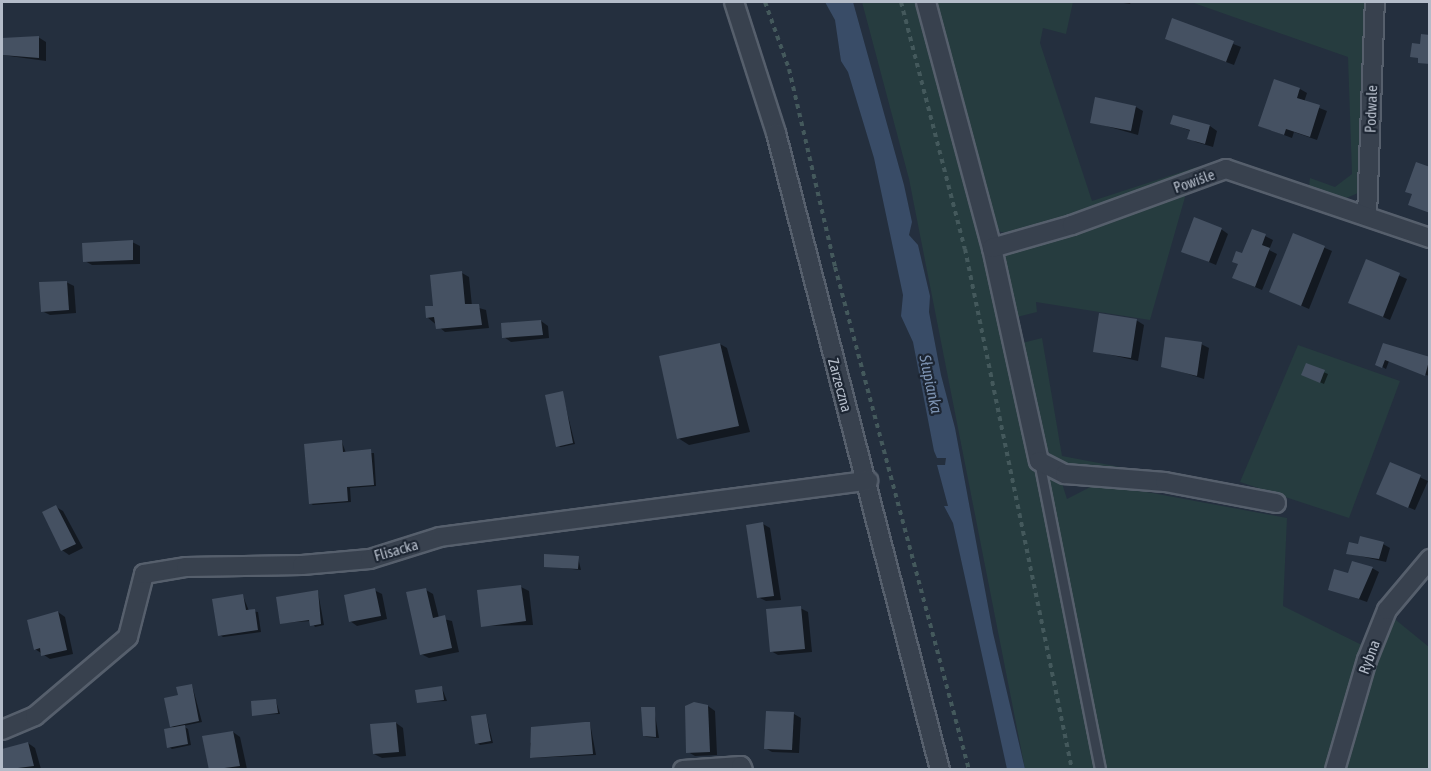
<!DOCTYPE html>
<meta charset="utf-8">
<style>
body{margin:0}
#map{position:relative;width:1431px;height:771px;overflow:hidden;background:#242f3e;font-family:"Asap Condensed",sans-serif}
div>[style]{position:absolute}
.green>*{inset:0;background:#263c3f}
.water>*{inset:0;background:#394c67}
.shadow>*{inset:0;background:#0007}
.building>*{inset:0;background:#455162}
.path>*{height:4px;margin-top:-2px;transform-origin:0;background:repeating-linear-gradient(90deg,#44595c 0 4.5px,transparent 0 9px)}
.roads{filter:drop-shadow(2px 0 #565f6c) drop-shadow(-2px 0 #565f6c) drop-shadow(0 2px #565f6c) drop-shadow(0 -2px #565f6c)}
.service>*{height:9px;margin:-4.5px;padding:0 4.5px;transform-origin:4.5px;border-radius:4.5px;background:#38414e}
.minor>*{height:18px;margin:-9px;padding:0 9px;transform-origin:9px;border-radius:9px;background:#38414e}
span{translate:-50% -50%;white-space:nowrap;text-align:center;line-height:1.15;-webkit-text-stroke:4.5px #1d2633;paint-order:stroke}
.street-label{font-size:15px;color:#b4bcc9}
.water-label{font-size:16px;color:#7c92b1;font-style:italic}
.frame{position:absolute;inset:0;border:3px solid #b4bcc9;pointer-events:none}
</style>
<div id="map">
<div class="green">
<i style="clip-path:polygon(862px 2px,920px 2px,987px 250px,1034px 460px,1095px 769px,1025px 769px,909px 179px)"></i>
<i style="clip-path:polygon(932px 2px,1073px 2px,1066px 34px,1043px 28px,1040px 43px,1092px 201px,1197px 167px,1186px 177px,1114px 202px,1012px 234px,1001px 232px,992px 226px)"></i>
<i style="clip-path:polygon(1191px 2px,1368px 2px,1358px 193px,1344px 199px,1309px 187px,1310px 178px,1335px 187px,1352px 174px,1348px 57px)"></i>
<i style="clip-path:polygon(1183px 193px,1185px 197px,1150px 320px,1036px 302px,1037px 312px,1013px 318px,1003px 251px)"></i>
<i style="clip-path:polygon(1042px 338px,1062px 456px,1120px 467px,1075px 469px,1051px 456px,1040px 436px,1018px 344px)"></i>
<i style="clip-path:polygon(1298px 345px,1400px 381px,1349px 518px,1240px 482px)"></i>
<i style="clip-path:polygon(1045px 471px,1061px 480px,1067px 499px,1098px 483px,1287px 518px,1283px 606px,1376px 652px,1391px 616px,1429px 647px,1429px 769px,1104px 769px)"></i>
</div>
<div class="water">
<i style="clip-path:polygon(825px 2px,853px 2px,904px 185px,912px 222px,909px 235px,918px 245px,930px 296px,929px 312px,941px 375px,955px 428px,993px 633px,1025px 769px,1007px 769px,953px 523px,944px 506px,948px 506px,937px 465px,945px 465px,946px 458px,937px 458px,934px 451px,913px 342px,901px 316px,903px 295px,874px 158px,848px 72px,841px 61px,835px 20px)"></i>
</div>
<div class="shadow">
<i style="clip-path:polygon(1117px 2px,1131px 2px,1130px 4px)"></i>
<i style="clip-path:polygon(1173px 20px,1241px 47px,1234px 65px,1166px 39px)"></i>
<i style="clip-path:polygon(38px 37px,46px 42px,46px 61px,2px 55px,2px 40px)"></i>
<i style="clip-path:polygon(1300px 89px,1307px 93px,1304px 102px,1327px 111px,1317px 140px,1294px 132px,1292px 138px,1260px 126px)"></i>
<i style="clip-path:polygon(1136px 107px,1143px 111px,1138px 135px,1092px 122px)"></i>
<i style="clip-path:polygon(1172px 124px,1210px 126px,1217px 131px,1213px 147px,1196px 142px,1189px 138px,1191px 131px)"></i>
<i style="clip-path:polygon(1221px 229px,1228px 234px,1216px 265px,1183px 251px)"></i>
<i style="clip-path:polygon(1253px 230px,1273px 240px,1269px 250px,1277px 254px,1262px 290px,1241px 281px,1243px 255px)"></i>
<i style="clip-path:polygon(1294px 235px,1332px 251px,1309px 309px,1271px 292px)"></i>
<i style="clip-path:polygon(132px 242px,140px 246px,140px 264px,92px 265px,85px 261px)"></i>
<i style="clip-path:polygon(1367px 261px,1407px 279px,1390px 320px,1357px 306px)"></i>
<i style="clip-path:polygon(462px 273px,469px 277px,472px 306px,486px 310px,489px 328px,445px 332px,427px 317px)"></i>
<i style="clip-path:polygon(66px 282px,74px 286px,76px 313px,50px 315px,42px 311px)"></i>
<i style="clip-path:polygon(1136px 320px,1144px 325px,1138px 361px,1094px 351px)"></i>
<i style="clip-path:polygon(541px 321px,548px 326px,549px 338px,511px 342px,504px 337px)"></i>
<i style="clip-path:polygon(720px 344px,727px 348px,750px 432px,689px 445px,678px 438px)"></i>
<i style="clip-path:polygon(1201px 344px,1209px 348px,1204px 379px,1163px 366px)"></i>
<i style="clip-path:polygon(1384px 345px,1430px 359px,1429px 376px,1389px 361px,1386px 369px,1377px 364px)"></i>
<i style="clip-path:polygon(1307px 365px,1328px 374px,1324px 384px,1306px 376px)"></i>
<i style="clip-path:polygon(562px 392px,575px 444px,561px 447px,557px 446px)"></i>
<i style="clip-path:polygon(342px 442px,346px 453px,374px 453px,376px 486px,350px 488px,351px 502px,313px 505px,310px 503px)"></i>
<i style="clip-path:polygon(1391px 464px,1428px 481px,1415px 510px,1386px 498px)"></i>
<i style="clip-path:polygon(56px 507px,63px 511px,83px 548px,69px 555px,62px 550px)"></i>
<i style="clip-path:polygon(763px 524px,770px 528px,781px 600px,766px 601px,758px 597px)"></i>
<i style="clip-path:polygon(1383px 544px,1390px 548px,1386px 562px,1347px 553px,1359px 546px)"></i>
<i style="clip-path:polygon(578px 558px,581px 570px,545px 566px)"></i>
<i style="clip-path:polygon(1372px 568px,1379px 572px,1367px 602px,1330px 589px,1349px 575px)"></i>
<i style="clip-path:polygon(521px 587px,529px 591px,533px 625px,483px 626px)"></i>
<i style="clip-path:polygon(374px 590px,382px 594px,387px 619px,357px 626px,350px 621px)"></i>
<i style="clip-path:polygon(426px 590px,433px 594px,439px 618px,452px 621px,459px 652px,429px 658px,421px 654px)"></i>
<i style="clip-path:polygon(318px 592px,324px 625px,315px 627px,311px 621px,281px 623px)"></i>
<i style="clip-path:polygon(243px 596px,249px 611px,258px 612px,261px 632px,223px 637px,220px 635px)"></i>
<i style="clip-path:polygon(800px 608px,808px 612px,812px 652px,778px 655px,771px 651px)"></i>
<i style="clip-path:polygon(58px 612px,65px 617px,73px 654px,50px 659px,35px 649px)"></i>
<i style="clip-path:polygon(192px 685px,202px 722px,183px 726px,188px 729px,191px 745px,172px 749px,169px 747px,176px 729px,171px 726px,180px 697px)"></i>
<i style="clip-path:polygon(442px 688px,447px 701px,418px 702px)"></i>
<i style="clip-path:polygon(276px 701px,280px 714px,254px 715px)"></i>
<i style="clip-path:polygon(708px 706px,715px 711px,717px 755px,695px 756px,688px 752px)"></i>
<i style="clip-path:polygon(654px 709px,659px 738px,647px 737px,644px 736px)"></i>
<i style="clip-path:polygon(794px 714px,801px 718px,799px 753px,772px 752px,765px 748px)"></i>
<i style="clip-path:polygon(486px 715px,493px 743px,480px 745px,477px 743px)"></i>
<i style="clip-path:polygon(396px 723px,403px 728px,406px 756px,382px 758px,374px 754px)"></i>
<i style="clip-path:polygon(590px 723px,596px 755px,532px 758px,530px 743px)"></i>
<i style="clip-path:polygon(233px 732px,240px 737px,247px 769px,210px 770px)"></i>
<i style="clip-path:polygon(28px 743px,35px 748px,41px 769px,2px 770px,2px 750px)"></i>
</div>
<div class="building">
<i style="clip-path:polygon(1172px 18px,1234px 41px,1226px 62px,1165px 39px)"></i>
<i style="clip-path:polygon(1421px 34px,1430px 35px,1430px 64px,1418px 63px,1418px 58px,1410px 57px,1412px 43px,1420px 44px)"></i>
<i style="clip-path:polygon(39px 36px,39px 58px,2px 55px,2px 38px)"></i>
<i style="clip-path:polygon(1274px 79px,1300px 88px,1297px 98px,1320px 105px,1310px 137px,1286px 129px,1284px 135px,1258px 126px)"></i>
<i style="clip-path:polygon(1095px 97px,1136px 106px,1131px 131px,1090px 123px)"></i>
<i style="clip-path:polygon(1173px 115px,1210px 125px,1205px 144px,1187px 139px,1190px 130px,1170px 124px)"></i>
<i style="clip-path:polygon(1416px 162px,1430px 167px,1430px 213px,1408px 205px,1412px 194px,1405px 192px)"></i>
<i style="clip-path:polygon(1194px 217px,1222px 228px,1209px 262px,1181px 252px)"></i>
<i style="clip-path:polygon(1252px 229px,1266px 234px,1262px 245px,1270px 248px,1255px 287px,1232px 278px,1238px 264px,1232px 262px,1236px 251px,1242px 253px)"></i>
<i style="clip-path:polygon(1293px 233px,1325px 246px,1301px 306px,1269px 292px)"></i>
<i style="clip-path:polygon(133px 240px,133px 260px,83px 262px,82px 243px)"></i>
<i style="clip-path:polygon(1366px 259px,1400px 273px,1383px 317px,1348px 303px)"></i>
<i style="clip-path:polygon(462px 271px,465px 304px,479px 304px,482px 325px,436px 329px,434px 317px,426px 318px,425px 306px,433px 306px,430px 275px)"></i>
<i style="clip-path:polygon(67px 281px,69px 310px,41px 312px,39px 282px)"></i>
<i style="clip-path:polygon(1099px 313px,1137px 319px,1131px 358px,1093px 352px)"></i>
<i style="clip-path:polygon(541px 320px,543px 335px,502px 338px,501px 323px)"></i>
<i style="clip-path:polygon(1165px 337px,1202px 342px,1197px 376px,1161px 367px)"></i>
<i style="clip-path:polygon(720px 343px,739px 426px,677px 439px,659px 356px)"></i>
<i style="clip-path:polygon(1383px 343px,1430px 357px,1425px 376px,1385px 360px,1382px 368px,1375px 365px)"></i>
<i style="clip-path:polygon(1306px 363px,1325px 370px,1320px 383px,1301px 375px)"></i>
<i style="clip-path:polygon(563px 391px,573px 443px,556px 447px,545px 395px)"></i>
<i style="clip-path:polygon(342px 440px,343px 452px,371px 449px,374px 485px,347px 487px,348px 501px,309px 504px,304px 444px)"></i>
<i style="clip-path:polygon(1390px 462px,1421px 475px,1408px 508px,1376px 494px)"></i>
<i style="clip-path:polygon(56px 505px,76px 544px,61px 551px,42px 512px)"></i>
<i style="clip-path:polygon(763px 522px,774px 596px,757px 598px,746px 525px)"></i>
<i style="clip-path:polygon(1360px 536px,1384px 542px,1379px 559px,1346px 554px,1349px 542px,1358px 544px)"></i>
<i style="clip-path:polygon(544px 554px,579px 556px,578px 569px,544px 567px)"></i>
<i style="clip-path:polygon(1352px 561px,1373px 567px,1359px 599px,1328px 590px,1334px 569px,1348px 573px)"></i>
<i style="clip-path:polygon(521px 585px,526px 621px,481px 627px,477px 590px)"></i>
<i style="clip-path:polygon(375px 588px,381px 616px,349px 622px,344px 595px)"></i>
<i style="clip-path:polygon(426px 588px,433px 618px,445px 615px,452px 648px,420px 655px,406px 592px)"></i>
<i style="clip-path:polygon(318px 590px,321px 624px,310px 626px,309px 620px,280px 624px,276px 597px)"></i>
<i style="clip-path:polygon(243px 594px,246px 610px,255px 609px,258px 630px,218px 636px,212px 599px)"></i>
<i style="clip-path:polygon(801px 606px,805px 649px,770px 652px,766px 609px)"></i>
<i style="clip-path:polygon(58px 611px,67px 650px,41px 656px,40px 648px,34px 650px,27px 620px)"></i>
<i style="clip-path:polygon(192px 684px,199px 721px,170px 727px,164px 698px,178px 695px,176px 687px)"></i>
<i style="clip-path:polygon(442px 686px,444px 700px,417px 703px,415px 690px)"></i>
<i style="clip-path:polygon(276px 699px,278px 713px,252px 716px,251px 701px)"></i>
<i style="clip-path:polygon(694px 702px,708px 705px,710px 752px,686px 753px,685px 706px)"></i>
<i style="clip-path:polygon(641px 707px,655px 707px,656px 737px,643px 736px)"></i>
<i style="clip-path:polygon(766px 711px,794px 712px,792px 750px,764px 749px)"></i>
<i style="clip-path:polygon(486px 714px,491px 741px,475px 744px,471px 716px)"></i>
<i style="clip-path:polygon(396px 722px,399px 752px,373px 754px,370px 724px)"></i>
<i style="clip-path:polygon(585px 722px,590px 722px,593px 754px,530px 758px,531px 727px)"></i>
<i style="clip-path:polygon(185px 725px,188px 744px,167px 748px,164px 729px)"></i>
<i style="clip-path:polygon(233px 731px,240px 766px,209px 770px,202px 736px)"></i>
<i style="clip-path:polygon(28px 742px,34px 766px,2px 770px,2px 749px)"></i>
</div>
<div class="path">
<i style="left:765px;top:2px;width:71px;rotate:70.3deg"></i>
<i style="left:789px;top:69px;width:203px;rotate:76.9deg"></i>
<i style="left:835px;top:267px;width:521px;rotate:75.08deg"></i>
<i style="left:901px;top:2px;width:255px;rotate:75.5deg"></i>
<i style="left:965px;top:249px;width:532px;rotate:78.39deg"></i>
</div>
<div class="roads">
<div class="service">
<i style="left:1039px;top:461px;width:315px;rotate:78.8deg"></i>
</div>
<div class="minor">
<i style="left:734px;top:2px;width:138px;rotate:72.2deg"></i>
<i style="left:776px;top:133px;width:658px;rotate:75.56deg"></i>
<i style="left:926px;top:2px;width:255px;rotate:75deg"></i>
<i style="left:992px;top:248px;width:218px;rotate:77.6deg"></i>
<i style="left:1039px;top:461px;width:29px;rotate:27deg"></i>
<i style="left:1065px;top:474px;width:100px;rotate:4.6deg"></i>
<i style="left:1165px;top:482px;width:113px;rotate:10.7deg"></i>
<i style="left:1367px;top:216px;width:214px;rotate:-87.9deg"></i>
<i style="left:992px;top:248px;width:83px;rotate:-16deg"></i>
<i style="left:1072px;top:225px;width:164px;rotate:-20deg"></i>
<i style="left:1226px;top:169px;width:215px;rotate:18.7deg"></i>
<i style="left:2px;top:730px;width:36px;rotate:-23deg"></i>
<i style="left:35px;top:716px;width:122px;rotate:-40.3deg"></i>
<i style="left:128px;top:637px;width:65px;rotate:-75.7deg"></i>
<i style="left:144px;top:574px;width:43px;rotate:-9.5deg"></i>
<i style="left:186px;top:567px;width:116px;rotate:-1deg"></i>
<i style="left:302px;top:565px;width:68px;rotate:-5deg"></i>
<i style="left:370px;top:559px;width:73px;rotate:-17.4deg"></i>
<i style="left:440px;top:537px;width:432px;rotate:-7.5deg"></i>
<i style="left:683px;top:770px;width:58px;rotate:-3.9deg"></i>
<i style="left:741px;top:766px;width:4px;rotate:63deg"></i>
<i style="left:1335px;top:770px;width:115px;rotate:-73.8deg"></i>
<i style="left:1367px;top:660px;width:54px;rotate:-68.2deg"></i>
<i style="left:1387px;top:610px;width:67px;rotate:-49.9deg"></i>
</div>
</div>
<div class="street-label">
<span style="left:1371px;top:109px;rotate:-88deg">Podwale</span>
<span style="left:1194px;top:181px;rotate:-20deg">Powiśle</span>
<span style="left:840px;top:385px;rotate:75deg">Zarzeczna</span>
<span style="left:396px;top:550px;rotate:-16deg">Flisacka</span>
<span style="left:1369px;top:657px;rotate:-70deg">Rybna</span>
</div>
<div class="water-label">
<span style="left:931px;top:384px;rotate:78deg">Słupianka</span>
</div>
<div class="frame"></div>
</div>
